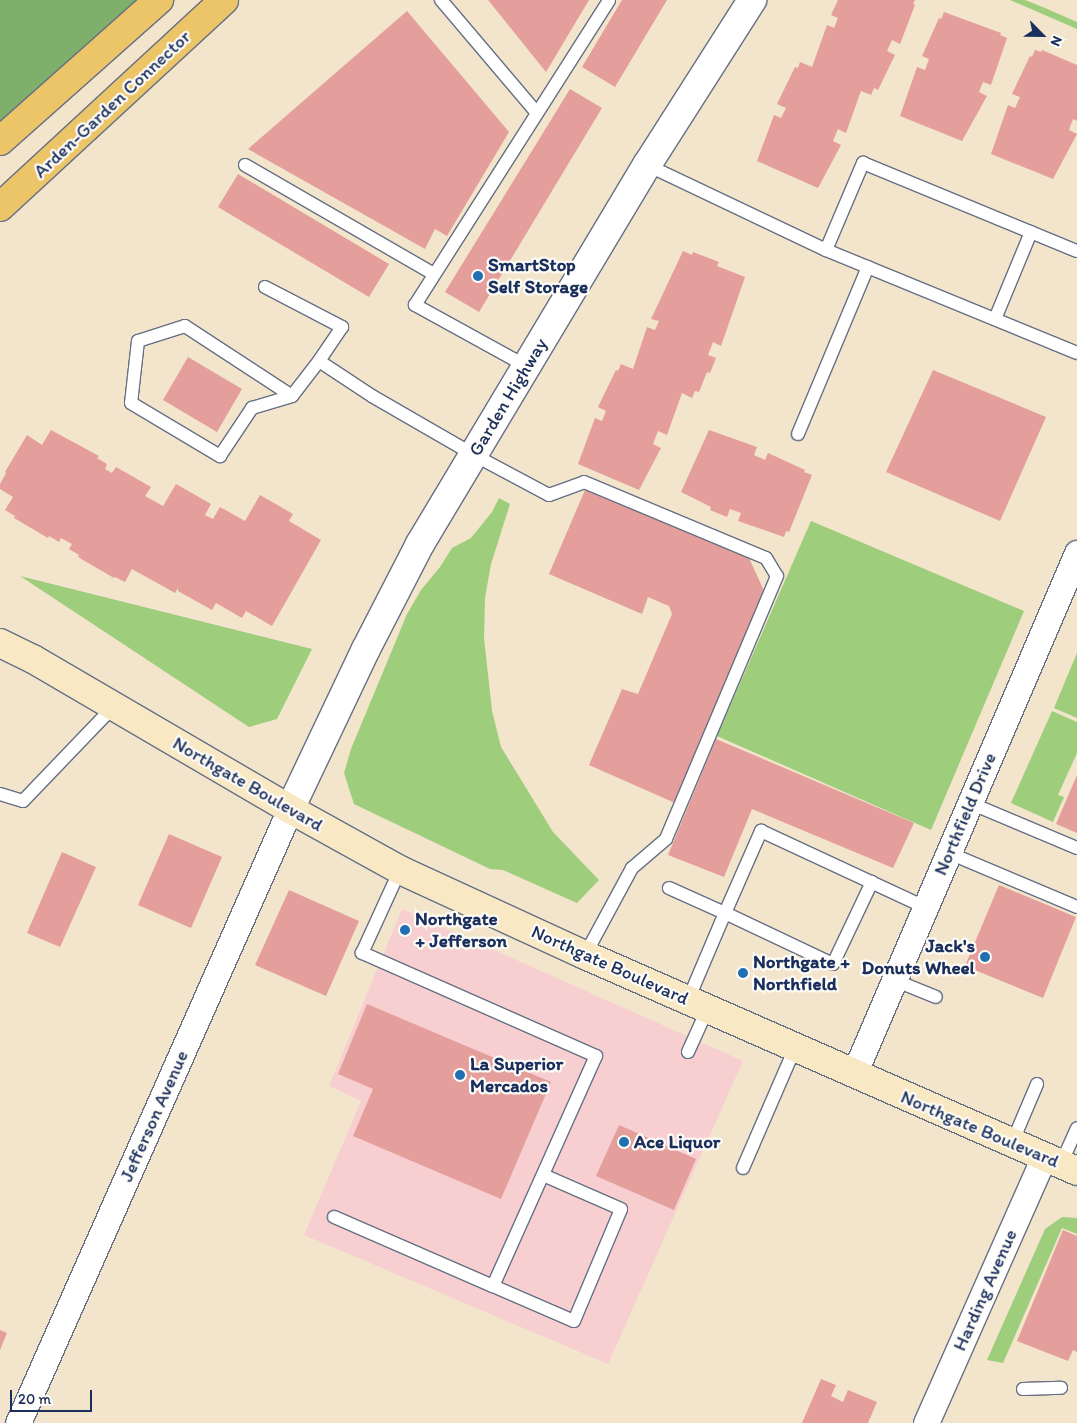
<!DOCTYPE html>
<style>
body{margin:0}
#map{position:relative;width:1077px;height:1423px;overflow:hidden;background:#f2e5cb;font-family:Itim,sans-serif}
div>[style]{position:absolute}
.built>*{inset:0;background:#f7cfd1}
.green>*{inset:0;background:#9ecd7b}
.forest>*{inset:0;background:#7eb06b}
.building>*{inset:0;background:#e49e9b}
.roads{filter:drop-shadow(1px 0 #666f84) drop-shadow(-1px 0 #666f84) drop-shadow(0 1px #666f84) drop-shadow(0 -1px #666f84)}
.service>*{height:12px;margin:-6px;padding:0 6px;transform-origin:6px;border-radius:6px;background:#fff}
.minor>*{height:25px;margin:-12.5px;padding:0 12.5px;transform-origin:12.5px;border-radius:12.5px;background:#fff}
.tertiary>*{height:28px;margin:-14px;padding:0 14px;transform-origin:14px;border-radius:14px;background:#fff}
.secondary>*{height:28px;margin:-14px;padding:0 14px;transform-origin:14px;border-radius:14px;background:#f8e8c3}
.primary>*{height:28px;margin:-14px;padding:0 14px;transform-origin:14px;border-radius:14px;background:#edc569}
.dots>*{width:14px;height:14px;translate:-50% -50%;box-sizing:border-box;border:2px solid #fdfcf7;border-radius:50%}
span{translate:-50% -50%;white-space:nowrap;text-align:center;line-height:1.15;-webkit-text-stroke:4.5px #fdfcf7;paint-order:stroke}
.street-label{font-size:19px;color:#1b2f5e}
.poi-label{font-size:19px;color:#1b2f5e;font-weight:700}
.left{translate:0 -50%;text-align:left}
.right{translate:-100% -50%;text-align:right}
.north{position:absolute;left:1017px;top:10px;width:50px;height:50px;-webkit-text-stroke:4px #fdfcf7;paint-order:stroke;rotate:113deg;font-size:14px;font-weight:700;line-height:20px;text-align:center;color:#1b2f5e}
.north::after{content:'';display:block;margin:auto;width:18px;height:22px;background:#1b2f5e;clip-path:polygon(50% 0,100% 100%,50% 72%,0 100%)}
.scale{position:absolute;left:10px;top:1390px;width:82px;height:22px;box-sizing:border-box;border:2px solid #1b2f5e;border-top:0;padding-left:6px;font-size:15px;line-height:18px;white-space:nowrap;color:#1b2f5e;-webkit-text-stroke:4px #fdfcf7;paint-order:stroke}
</style>
<div id="map">
<div class="built">
<i style="clip-path:polygon(402px 909px,743px 1061px,608px 1364px,304px 1235px,361px 1101px,329px 1086px)"></i>
</div>
<div class="green">
<i style="clip-path:polygon(1010px 0,1025px 0,1045px 8px,1077px 22px,1077px 29px)"></i>
<i style="clip-path:polygon(499px 498px,510px 504px,491px 564px,485px 598px,484px 638px,492px 711px,501px 747px,553px 832px,599px 880px,577px 903px,503px 870px,490px 869px,354px 804px,344px 773px,351px 749px,407px 614px,421px 590px,440px 567px,452px 548px,471px 538px,492px 512px)"></i>
<i style="clip-path:polygon(811px 521px,1024px 611px,931px 830px,717px 736px)"></i>
<i style="clip-path:polygon(20px 576px,312px 649px,277px 719px,249px 727px)"></i>
<i style="clip-path:polygon(1077px 653px,1077px 718px,1054px 708px)"></i>
<i style="clip-path:polygon(1052px 711px,1077px 722px,1077px 753px,1058px 795px,1064px 797px,1053px 822px,1011px 803px)"></i>
<i style="clip-path:polygon(1062px 1217px,1077px 1218px,1077px 1234px,1062px 1228px,1003px 1363px,987px 1360px,1045px 1229px)"></i>
</div>
<div class="forest">
<i style="clip-path:polygon(0 0,153px 0,0 124px)"></i>
</div>
<div class="building">
<i style="clip-path:polygon(488px 0,589px 0,546px 72px)"></i>
<i style="clip-path:polygon(622px 0,667px 0,615px 87px,582px 67px)"></i>
<i style="clip-path:polygon(838px 0,915px 0,913px 4px,915px 5px,900px 44px,892px 40px,887px 51px,895px 55px,878px 90px,874px 88px,871px 95px,861px 91px,846px 133px,838px 129px,833px 141px,841px 145px,818px 188px,757px 161px,774px 115px,781px 118px,786px 108px,777px 104px,795px 67px,798px 68px,800px 62px,812px 67px,827px 25px,834px 28px,838px 18px,831px 15px)"></i>
<i style="clip-path:polygon(407px 11px,509px 132px,447px 236px,435px 229px,425px 249px,248px 149px)"></i>
<i style="clip-path:polygon(944px 12px,1001px 33px,1000px 35px,1007px 38px,991px 85px,983px 82px,979px 92px,987px 96px,962px 141px,900px 116px,917px 67px,925px 70px,929px 59px,922px 56px,939px 18px,941px 19px)"></i>
<i style="clip-path:polygon(1035px 50px,1041px 52px,1042px 50px,1077px 65px,1077px 121px,1073px 119px,1069px 130px,1077px 134px,1053px 179px,991px 154px,1008px 105px,1015px 108px,1020px 97px,1012px 94px,1030px 56px,1032px 57px)"></i>
<i style="clip-path:polygon(570px 89px,602px 108px,479px 312px,445px 292px)"></i>
<i style="clip-path:polygon(238px 174px,389px 264px,369px 297px,218px 207px)"></i>
<i style="clip-path:polygon(683px 251px,692px 255px,693px 252px,719px 262px,717px 266px,745px 277px,721px 346px,713px 342px,708px 355px,716px 358px,710px 373px,707px 372px,699px 392px,695px 391px,692px 398px,682px 393px,667px 435px,658px 431px,653px 444px,661px 448px,639px 490px,578px 464px,595px 418px,602px 421px,606px 411px,598px 407px,616px 370px,618px 371px,621px 364px,633px 369px,647px 327px,655px 330px,659px 321px,651px 319px)"></i>
<i style="clip-path:polygon(188px 357px,242px 389px,217px 432px,163px 400px)"></i>
<i style="clip-path:polygon(933px 370px,1046px 417px,1000px 521px,886px 472px)"></i>
<i style="clip-path:polygon(51px 430px,99px 456px,97px 458px,107px 464px,105px 469px,112px 473px,116px 467px,151px 487px,145px 496px,163px 506px,176px 484px,211px 504px,205px 515px,213px 519px,220px 507px,245px 521px,260px 495px,293px 514px,289px 521px,321px 540px,272px 626px,246px 611px,242px 618px,216px 603px,212px 610px,178px 591px,178px 588px,175px 593px,132px 569px,125px 582px,115px 577px,114px 578px,78px 557px,79px 555px,69px 549px,72px 544px,61px 538px,59px 542px,49px 536px,48px 538px,14px 518px,15px 516px,5px 510px,13px 497px,0 489px,0 484px,6px 473px,5px 472px,27px 435px,42px 445px)"></i>
<i style="clip-path:polygon(709px 430px,757px 447px,754px 455px,765px 460px,768px 453px,805px 470px,804px 472px,812px 475px,789px 532px,786px 531px,784px 537px,738px 521px,741px 513px,730px 509px,727px 517px,710px 510px,711px 507px,681px 492px)"></i>
<i style="clip-path:polygon(585px 490px,749px 558px,765px 593px,675px 803px,589px 765px,622px 689px,638px 694px,672px 614px,669px 606px,648px 597px,642px 614px,549px 574px)"></i>
<i style="clip-path:polygon(716px 739px,914px 823px,893px 868px,752px 809px,724px 877px,668px 855px)"></i>
<i style="clip-path:polygon(1077px 775px,1077px 833px,1056px 824px)"></i>
<i style="clip-path:polygon(169px 834px,222px 857px,191px 928px,138px 905px)"></i>
<i style="clip-path:polygon(62px 852px,96px 867px,60px 947px,27px 933px)"></i>
<i style="clip-path:polygon(999px 885px,1076px 917px,1043px 998px,965px 966px)"></i>
<i style="clip-path:polygon(289px 890px,359px 921px,326px 996px,255px 965px)"></i>
<i style="clip-path:polygon(367px 1004px,551px 1082px,501px 1199px,353px 1136px,373px 1089px,338px 1074px)"></i>
<i style="clip-path:polygon(619px 1125px,696px 1159px,674px 1210px,596px 1176px)"></i>
<i style="clip-path:polygon(1063px 1230px,1077px 1236px,1077px 1352px,1073px 1350px,1068px 1361px,1017px 1341px)"></i>
<i style="clip-path:polygon(0 1330px,7px 1333px,0 1350px)"></i>
<i style="clip-path:polygon(821px 1379px,836px 1385px,831px 1396px,843px 1402px,848px 1390px,877px 1402px,868px 1423px,802px 1423px)"></i>
</div>
<div class="roads">
<div class="service">
<i style="left:441px;top:0;width:148px;rotate:49.7deg"></i>
<i style="left:245px;top:165px;width:218px;rotate:30deg"></i>
<i style="left:647px;top:165px;width:198px;rotate:25.4deg"></i>
<i style="left:826px;top:250px;width:271px;rotate:22.3deg"></i>
<i style="left:826px;top:250px;width:95px;rotate:-67deg"></i>
<i style="left:863px;top:163px;width:231px;rotate:22.4deg"></i>
<i style="left:265px;top:287px;width:87px;rotate:27.5deg"></i>
<i style="left:342px;top:327px;width:41px;rotate:124.1deg"></i>
<i style="left:319px;top:361px;width:64px;rotate:33.4deg"></i>
<i style="left:372px;top:396px;width:118px;rotate:30deg"></i>
<i style="left:474px;top:455px;width:85px;rotate:28.1deg"></i>
<i style="left:549px;top:495px;width:37px;rotate:-20deg"></i>
<i style="left:584px;top:482px;width:197px;rotate:22.7deg"></i>
<i style="left:766px;top:558px;width:21px;rotate:59deg"></i>
<i style="left:777px;top:576px;width:285px;rotate:112.9deg"></i>
<i style="left:666px;top:839px;width:45px;rotate:139.5deg"></i>
<i style="left:632px;top:868px;width:99px;rotate:118.4deg"></i>
<i style="left:995px;top:319px;width:94px;rotate:-67.5deg"></i>
<i style="left:526px;top:366px;width:127px;rotate:-151.2deg"></i>
<i style="left:415px;top:305px;width:361px;rotate:-57.5deg"></i>
<i style="left:292px;top:396px;width:128px;rotate:-146.8deg"></i>
<i style="left:185px;top:326px;width:49px;rotate:162.3deg"></i>
<i style="left:138px;top:341px;width:62px;rotate:96.4deg"></i>
<i style="left:131px;top:403px;width:104px;rotate:30.8deg"></i>
<i style="left:220px;top:456px;width:58px;rotate:-56.3deg"></i>
<i style="left:252px;top:408px;width:42px;rotate:-16.7deg"></i>
<i style="left:292px;top:396px;width:44px;rotate:-52.4deg"></i>
<i style="left:798px;top:434px;width:181px;rotate:-67.3deg"></i>
<i style="left:0;top:794px;width:24px;rotate:17deg"></i>
<i style="left:23px;top:801px;width:133px;rotate:-46.2deg"></i>
<i style="left:970px;top:803px;width:116px;rotate:22.8deg"></i>
<i style="left:949px;top:853px;width:139px;rotate:22.9deg"></i>
<i style="left:669px;top:888px;width:61px;rotate:24.1deg"></i>
<i style="left:725px;top:913px;width:90px;rotate:-66.3deg"></i>
<i style="left:761px;top:831px;width:181px;rotate:24.9deg"></i>
<i style="left:894px;top:980px;width:45px;rotate:22deg"></i>
<i style="left:688px;top:1000px;width:95px;rotate:-67deg"></i>
<i style="left:725px;top:913px;width:119px;rotate:25.3deg"></i>
<i style="left:833px;top:964px;width:91px;rotate:-64.6deg"></i>
<i style="left:688px;top:1052px;width:48px;rotate:-65.6deg"></i>
<i style="left:1012px;top:1143px;width:64px;rotate:-67deg"></i>
<i style="left:1061px;top:1164px;width:39px;rotate:-66deg"></i>
<i style="left:743px;top:1168px;width:131px;rotate:-66.6deg"></i>
<i style="left:334px;top:1217px;width:173px;rotate:23.5deg"></i>
<i style="left:493px;top:1286px;width:252px;rotate:-65.9deg"></i>
<i style="left:596px;top:1056px;width:256px;rotate:-156.2deg"></i>
<i style="left:362px;top:953px;width:91px;rotate:-65.4deg"></i>
<i style="left:493px;top:1286px;width:88px;rotate:23.4deg"></i>
<i style="left:574px;top:1321px;width:121px;rotate:-67.2deg"></i>
<i style="left:621px;top:1209px;width:85px;rotate:-156.4deg"></i>
<i style="left:1023px;top:1389px;width:38px;rotate:-2deg"></i>
</div>
<div class="minor">
<i style="left:854px;top:1074px;width:567px;rotate:-66.83deg"></i>
<i style="left:18px;top:1423px;width:672px;rotate:-66.11deg"></i>
<i style="left:926px;top:1423px;width:291px;rotate:-66.1deg"></i>
</div>
<div class="tertiary">
<i style="left:290px;top:809px;width:177px;rotate:-64.6deg"></i>
<i style="left:366px;top:649px;width:118px;rotate:-62.8deg"></i>
<i style="left:420px;top:544px;width:442px;rotate:-59.1deg"></i>
<i style="left:647px;top:165px;width:196px;rotate:-57.5deg"></i>
</div>
<div class="secondary">
<i style="left:0;top:643px;width:37px;rotate:26deg"></i>
<i style="left:33px;top:659px;width:298px;rotate:30.3deg"></i>
<i style="left:290px;top:809px;width:126px;rotate:29deg"></i>
<i style="left:400px;top:870px;width:204px;rotate:24.7deg"></i>
<i style="left:585px;top:955px;width:537px;rotate:23.7deg"></i>
</div>
<div class="primary">
<i style="left:0;top:141px;width:213px;rotate:-41.6deg"></i>
<i style="left:0;top:207px;width:305px;rotate:-42.7deg"></i>
</div>
</div>
<div class="dots">
<i style="left:478px;top:276px;background:#1f6fb2"></i>
<i style="left:405px;top:930px;background:#1f6fb2"></i>
<i style="left:985px;top:957px;background:#1f6fb2"></i>
<i style="left:743px;top:973px;background:#1f6fb2"></i>
<i style="left:460px;top:1075px;background:#1f6fb2"></i>
<i style="left:624px;top:1142px;background:#1f6fb2"></i>
</div>
<div class="street-label">
<span style="left:112px;top:104px;rotate:-43deg">Arden-Garden Connector</span>
<span style="left:508px;top:397px;rotate:-59deg">Garden Highway</span>
<span style="left:248px;top:784px;rotate:30deg">Northgate Boulevard</span>
<span style="left:965px;top:814px;rotate:-67deg">Northfield Drive</span>
<span style="left:610px;top:965px;rotate:24deg">Northgate Boulevard</span>
<span style="left:154px;top:1116px;rotate:-66deg">Jefferson Avenue</span>
<span style="left:980px;top:1129px;rotate:23deg">Northgate Boulevard</span>
<span style="left:985px;top:1290px;rotate:-66deg">Harding Avenue</span>
</div>
<div class="poi-label">
<span class="left" style="left:488px;top:276px">SmartStop<br>Self Storage</span>
<span class="left" style="left:415px;top:930px">Northgate<br>+ Jefferson</span>
<span class="right" style="left:975px;top:957px">Jack's<br>Donuts Wheel</span>
<span class="left" style="left:753px;top:973px">Northgate +<br>Northfield</span>
<span class="left" style="left:470px;top:1075px">La Superior<br>Mercados</span>
<span class="left" style="left:634px;top:1142px">Ace Liquor</span>
</div>
<div class="north">N</div>
<div class="scale">20 m</div>
</div>
